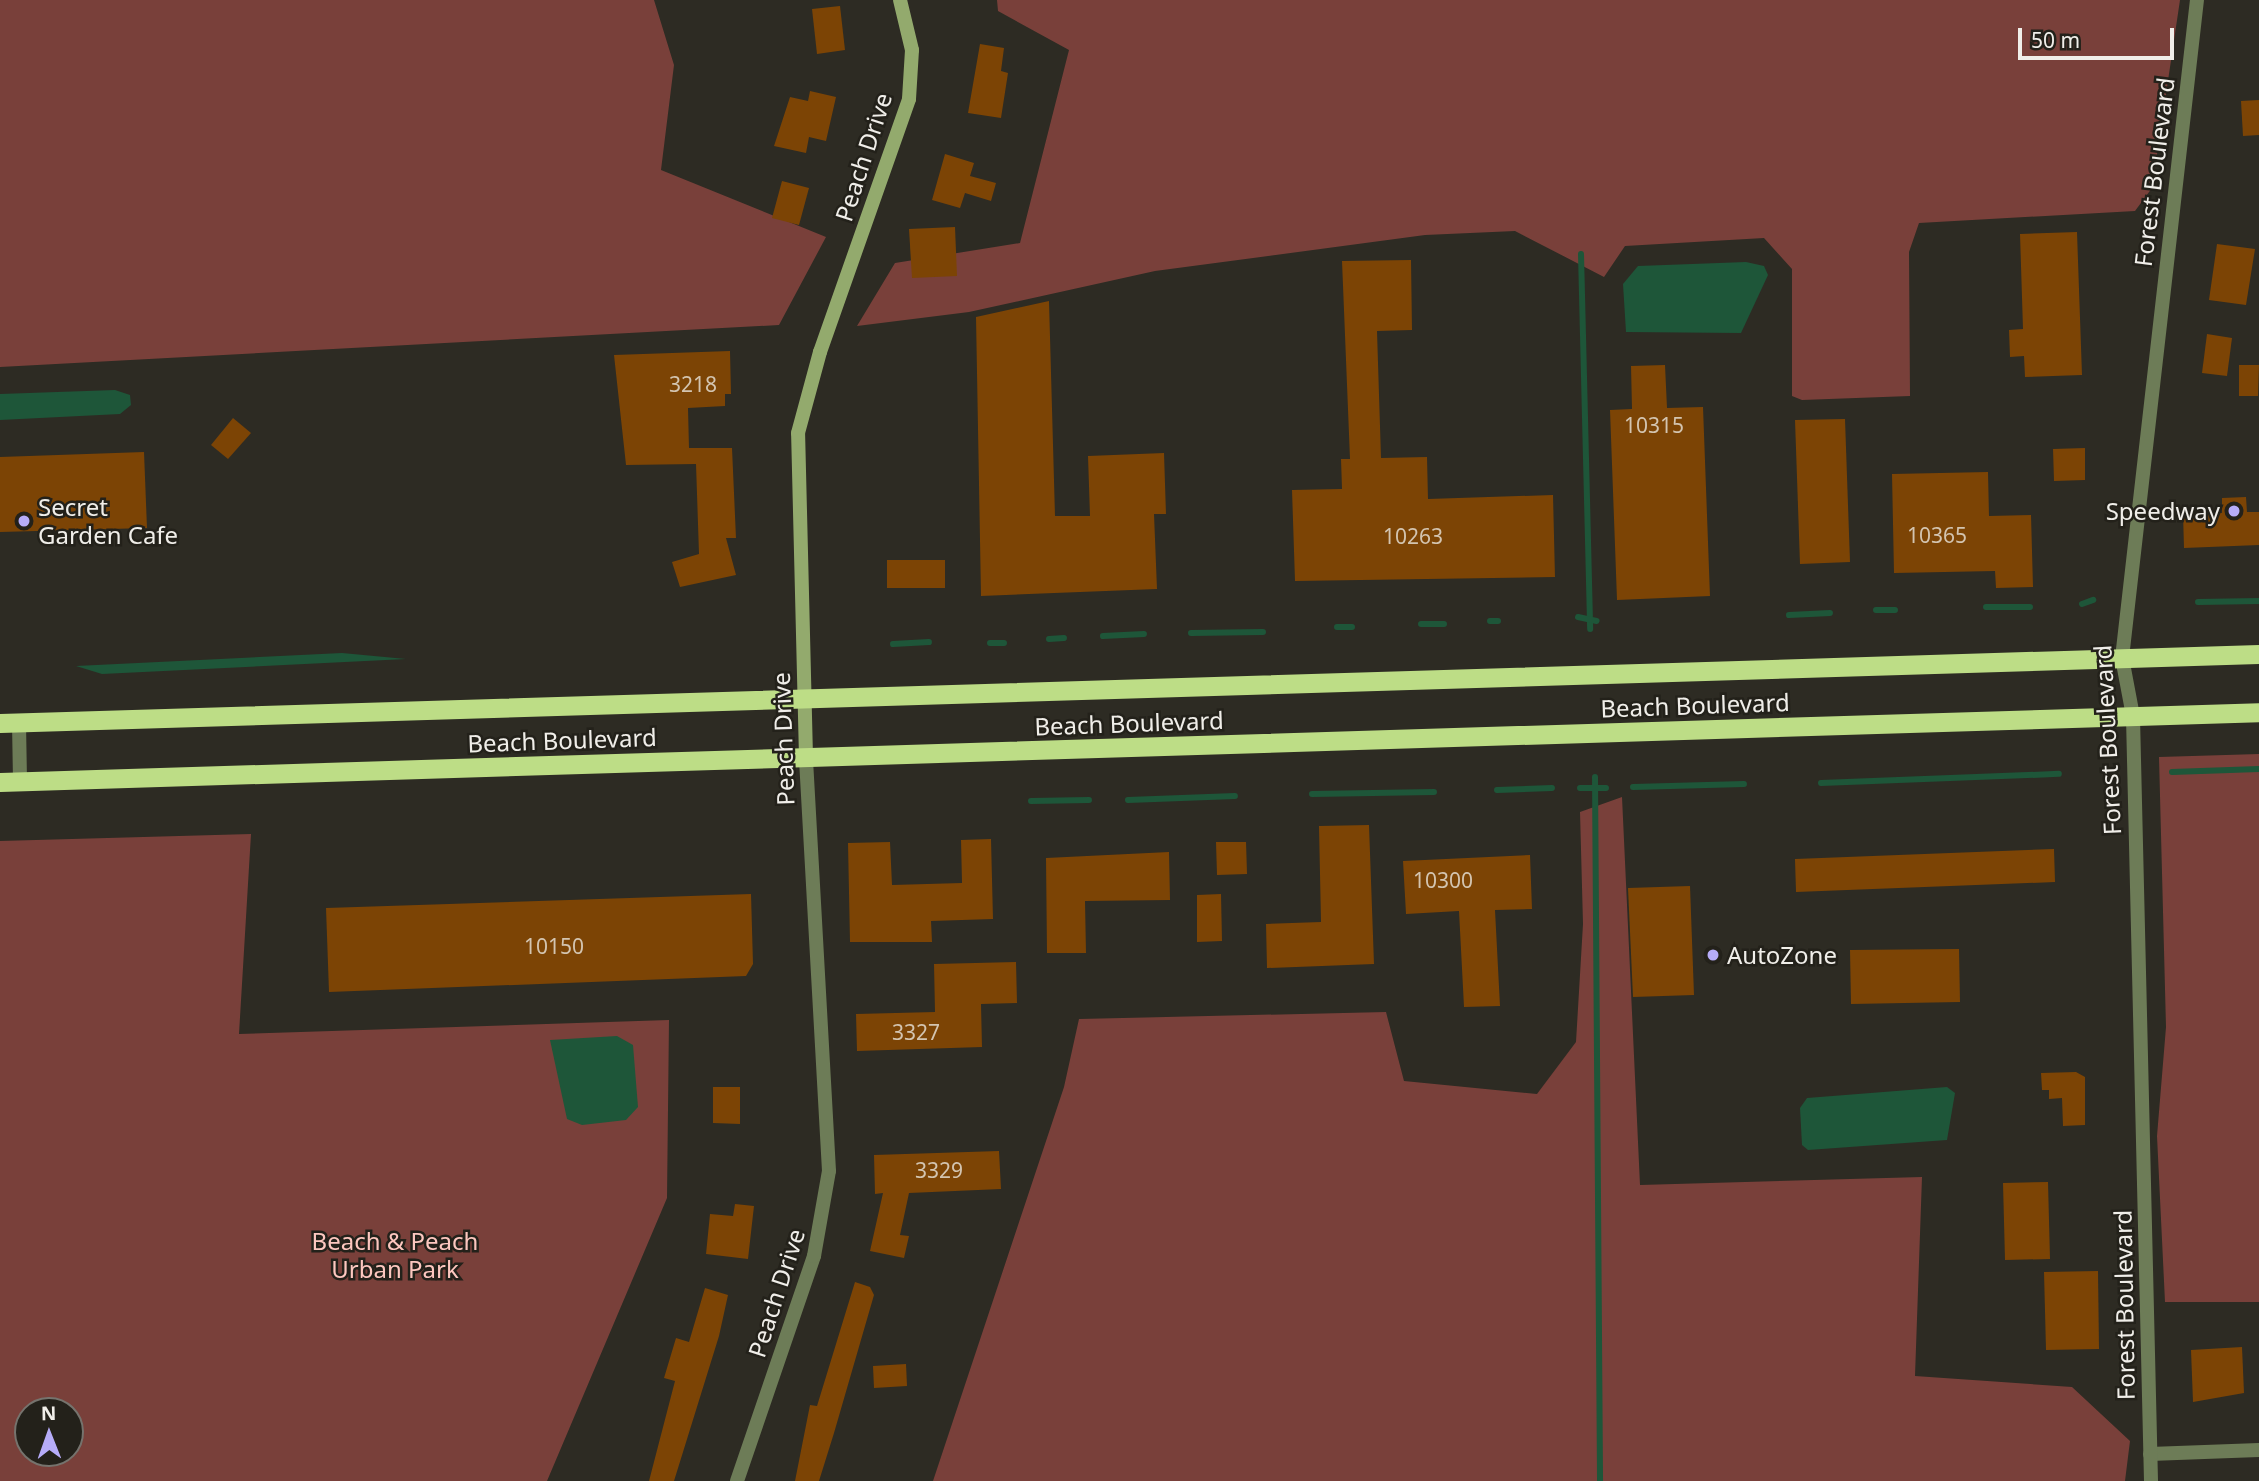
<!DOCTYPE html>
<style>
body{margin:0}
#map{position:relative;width:2259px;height:1481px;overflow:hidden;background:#2d2b23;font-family:"Noto Sans",sans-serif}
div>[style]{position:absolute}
.green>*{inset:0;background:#79403a}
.water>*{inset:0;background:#1e5639}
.stream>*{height:6px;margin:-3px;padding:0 3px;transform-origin:3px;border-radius:3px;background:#1e5639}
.building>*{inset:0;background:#7c4405}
.minor>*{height:14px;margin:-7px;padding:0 7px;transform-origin:7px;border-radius:7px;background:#6d7c57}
.tertiary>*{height:14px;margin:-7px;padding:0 7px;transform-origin:7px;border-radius:7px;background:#6d7c57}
.secondary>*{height:14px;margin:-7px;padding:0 7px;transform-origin:7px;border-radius:7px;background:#93aa6d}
.trunk>*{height:19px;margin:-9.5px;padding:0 9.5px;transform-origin:9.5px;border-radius:9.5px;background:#bddd86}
.dots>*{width:19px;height:19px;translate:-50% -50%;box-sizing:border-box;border:4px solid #23211a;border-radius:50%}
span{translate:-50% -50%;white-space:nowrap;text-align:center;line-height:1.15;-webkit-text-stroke:5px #23211a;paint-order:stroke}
.number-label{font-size:21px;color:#d3c4b0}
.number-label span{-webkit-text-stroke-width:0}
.street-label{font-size:24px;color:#f0eee9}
.poi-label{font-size:24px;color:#f0eee9}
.left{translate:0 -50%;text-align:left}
.right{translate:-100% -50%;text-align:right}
.park-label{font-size:24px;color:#fdc7bf}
.north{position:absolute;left:14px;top:1397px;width:70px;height:70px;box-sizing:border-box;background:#23211a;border:2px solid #75736d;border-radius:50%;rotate:359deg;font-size:19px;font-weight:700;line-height:28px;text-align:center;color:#f0eee9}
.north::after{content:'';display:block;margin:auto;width:24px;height:32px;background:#b6acf8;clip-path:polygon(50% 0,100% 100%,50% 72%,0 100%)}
.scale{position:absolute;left:2018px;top:28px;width:156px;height:32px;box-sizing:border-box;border:4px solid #f0eee9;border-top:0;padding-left:9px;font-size:21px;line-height:24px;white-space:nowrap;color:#f0eee9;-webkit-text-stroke:5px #23211a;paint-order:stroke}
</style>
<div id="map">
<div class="green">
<i style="clip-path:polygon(0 0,654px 0,674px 65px,661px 170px,826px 237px,779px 325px,0 367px)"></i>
<i style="clip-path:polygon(997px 0,2180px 0,2152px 188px,2135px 211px,1919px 223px,1909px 252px,1910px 396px,1802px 400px,1792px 396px,1792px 269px,1764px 238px,1625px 246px,1604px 277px,1515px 231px,1425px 235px,1155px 271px,969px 312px,857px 326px,895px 263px,1020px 243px,1069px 50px,998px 11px)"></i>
<i style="clip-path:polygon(2259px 754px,2259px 1302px,2165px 1302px,2157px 1136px,2166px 1027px,2159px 757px)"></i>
<i style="clip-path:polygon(1622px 797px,1640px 1185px,1922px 1177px,1915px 1376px,2072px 1387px,2130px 1441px,2125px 1481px,933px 1481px,1064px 1087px,1079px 1019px,1386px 1012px,1404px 1081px,1537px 1094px,1576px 1042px,1583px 924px,1580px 812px)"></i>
<i style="clip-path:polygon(evenodd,251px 834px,239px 1034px,669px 1020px,667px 1198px,547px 1481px,0 1481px,0 841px,251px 834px,28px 1411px,70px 1411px,70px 1453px,28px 1453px,28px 1411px)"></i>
</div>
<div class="water">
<i style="clip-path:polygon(1746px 262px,1764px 266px,1768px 275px,1741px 333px,1626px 332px,1623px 284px,1638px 266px)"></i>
<i style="clip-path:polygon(115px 390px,130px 395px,131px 405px,120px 414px,0 420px,0 394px)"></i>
<i style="clip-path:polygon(342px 653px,406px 659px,102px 674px,76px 666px)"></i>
<i style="clip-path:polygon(617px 1036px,633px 1045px,638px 1107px,626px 1120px,582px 1125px,567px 1119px,550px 1040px)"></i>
<i style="clip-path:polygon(1947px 1087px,1955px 1093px,1947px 1140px,1808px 1150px,1802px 1145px,1800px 1108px,1807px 1098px)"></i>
</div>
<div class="stream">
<i style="left:1581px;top:254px;width:375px;rotate:88.6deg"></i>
<i style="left:2198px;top:602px;width:61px;rotate:-0.9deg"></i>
<i style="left:2082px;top:604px;width:12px;rotate:-20deg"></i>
<i style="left:1986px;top:607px;width:44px"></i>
<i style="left:1876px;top:610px;width:19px"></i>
<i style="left:1789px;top:615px;width:41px;rotate:-2.8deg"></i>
<i style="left:1578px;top:617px;width:19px;rotate:12deg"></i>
<i style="left:1490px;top:621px;width:8px"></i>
<i style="left:1421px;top:624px;width:23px"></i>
<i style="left:1337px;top:627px;width:15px"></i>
<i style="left:1191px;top:633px;width:72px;rotate:-0.8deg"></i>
<i style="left:1103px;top:636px;width:41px;rotate:-2.8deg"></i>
<i style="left:1049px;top:639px;width:15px;rotate:-4deg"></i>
<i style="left:990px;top:643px;width:14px"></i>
<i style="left:893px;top:644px;width:36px;rotate:-3deg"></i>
<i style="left:2172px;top:772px;width:87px;rotate:-2deg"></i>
<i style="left:1595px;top:777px;width:704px;rotate:89.59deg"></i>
<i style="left:1821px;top:783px;width:238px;rotate:-2.2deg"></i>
<i style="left:1633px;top:787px;width:111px;rotate:-1.5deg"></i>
<i style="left:1580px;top:788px;width:26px"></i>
<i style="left:1497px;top:790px;width:55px;rotate:-2.1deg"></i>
<i style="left:1312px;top:794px;width:122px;rotate:-0.9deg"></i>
<i style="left:1128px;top:800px;width:107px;rotate:-2.1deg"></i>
<i style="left:1031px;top:801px;width:58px;rotate:-1deg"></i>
</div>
<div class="building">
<i style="clip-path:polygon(840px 6px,845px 50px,817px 54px,812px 9px)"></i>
<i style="clip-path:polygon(980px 44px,1004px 48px,1001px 71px,1008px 73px,1001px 118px,968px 113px)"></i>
<i style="clip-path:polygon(810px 91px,836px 97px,826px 141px,809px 137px,806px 153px,774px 146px,790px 97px,808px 101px)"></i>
<i style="clip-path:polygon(2259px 100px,2259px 135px,2243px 136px,2241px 101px)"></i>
<i style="clip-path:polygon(945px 154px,974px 163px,970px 176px,996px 183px,991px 201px,965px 193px,960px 208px,932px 200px)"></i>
<i style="clip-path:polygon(782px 181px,809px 188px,799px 225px,772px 218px)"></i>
<i style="clip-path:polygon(955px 227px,957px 276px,912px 278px,909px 229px)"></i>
<i style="clip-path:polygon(2077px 232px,2082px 375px,2025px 377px,2024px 356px,2010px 357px,2009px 330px,2023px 329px,2020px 234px)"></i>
<i style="clip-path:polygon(2217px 244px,2255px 249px,2246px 305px,2209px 300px)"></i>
<i style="clip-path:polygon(1411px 260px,1412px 330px,1377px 331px,1381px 458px,1427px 457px,1428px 499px,1553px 495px,1555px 577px,1295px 581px,1292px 490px,1342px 489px,1341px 459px,1350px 459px,1342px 261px)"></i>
<i style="clip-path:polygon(1049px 301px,1055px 516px,1090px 516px,1088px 456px,1164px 453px,1166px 514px,1154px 514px,1157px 589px,981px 596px,976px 317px)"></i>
<i style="clip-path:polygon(2207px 334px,2232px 338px,2227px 376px,2202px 373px)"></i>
<i style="clip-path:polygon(730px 351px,731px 394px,725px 394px,725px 406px,688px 408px,689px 448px,732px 448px,736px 538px,726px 538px,736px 575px,680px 587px,672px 562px,699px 554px,696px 464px,626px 465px,614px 355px)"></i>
<i style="clip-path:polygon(1665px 365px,1667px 408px,1703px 407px,1710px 596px,1617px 600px,1610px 410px,1632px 409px,1631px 366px)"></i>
<i style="clip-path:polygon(2239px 365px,2259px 365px,2258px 396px,2239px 396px)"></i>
<i style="clip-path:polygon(233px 418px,251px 433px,228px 459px,211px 445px)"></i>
<i style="clip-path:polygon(1845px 419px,1850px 562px,1800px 564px,1795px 420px)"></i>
<i style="clip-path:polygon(2085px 448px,2085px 480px,2054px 481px,2053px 449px)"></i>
<i style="clip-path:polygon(144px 452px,147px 528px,0 532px,0 457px)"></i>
<i style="clip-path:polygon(1988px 472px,1989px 516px,2031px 515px,2033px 587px,1996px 588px,1995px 571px,1894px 573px,1892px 474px)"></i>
<i style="clip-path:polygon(2246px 497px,2247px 512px,2259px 512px,2259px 545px,2184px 548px,2183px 514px,2222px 513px,2222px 498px)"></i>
<i style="clip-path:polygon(887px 560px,945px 560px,945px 588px,887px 588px)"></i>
<i style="clip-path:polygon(1369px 825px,1374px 964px,1267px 968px,1266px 924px,1321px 922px,1319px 826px)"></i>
<i style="clip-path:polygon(991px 839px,993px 919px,931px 921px,932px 942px,850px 942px,848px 843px,890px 842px,892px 885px,962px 883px,961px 840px)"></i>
<i style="clip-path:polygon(1216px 842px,1246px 842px,1247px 874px,1217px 875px)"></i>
<i style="clip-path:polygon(2054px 849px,2055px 882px,1796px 892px,1795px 859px)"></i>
<i style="clip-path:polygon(1169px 852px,1170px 900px,1085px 901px,1086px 953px,1047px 953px,1046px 858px)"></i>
<i style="clip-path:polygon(1530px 855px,1532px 909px,1495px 910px,1500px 1006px,1464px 1007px,1459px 911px,1406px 914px,1403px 861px)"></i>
<i style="clip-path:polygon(1690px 886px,1694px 995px,1633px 997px,1628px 888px)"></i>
<i style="clip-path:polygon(751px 894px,753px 964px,746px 976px,329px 992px,326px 908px)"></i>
<i style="clip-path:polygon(1221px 894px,1222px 941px,1197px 942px,1197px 895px)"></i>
<i style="clip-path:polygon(1959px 949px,1960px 1002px,1851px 1004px,1850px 950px)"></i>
<i style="clip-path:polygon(1016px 962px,1017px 1003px,981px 1004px,982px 1047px,857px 1051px,856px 1014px,935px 1012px,934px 964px)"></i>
<i style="clip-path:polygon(2076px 1072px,2085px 1077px,2085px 1125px,2063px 1126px,2062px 1098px,2049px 1099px,2049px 1090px,2042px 1090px,2041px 1073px)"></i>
<i style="clip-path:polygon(713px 1087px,740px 1087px,740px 1124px,713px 1123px)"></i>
<i style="clip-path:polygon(999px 1151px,1001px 1189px,909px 1193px,900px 1235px,909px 1236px,904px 1258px,870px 1251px,883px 1193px,875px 1194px,874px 1155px)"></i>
<i style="clip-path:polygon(2048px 1182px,2050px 1259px,2005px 1260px,2003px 1183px)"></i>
<i style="clip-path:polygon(735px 1204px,754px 1206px,748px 1259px,706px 1254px,710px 1214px,733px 1216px)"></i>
<i style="clip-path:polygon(2098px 1271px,2099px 1349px,2046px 1350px,2044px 1272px)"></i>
<i style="clip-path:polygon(855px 1282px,870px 1287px,874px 1295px,834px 1433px,819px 1481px,795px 1481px,810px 1405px,817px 1406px)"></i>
<i style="clip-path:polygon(705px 1288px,728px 1295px,719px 1336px,674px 1481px,649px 1481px,675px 1381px,664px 1378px,676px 1338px,689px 1342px)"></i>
<i style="clip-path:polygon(2242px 1347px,2244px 1393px,2193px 1402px,2191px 1350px)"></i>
<i style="clip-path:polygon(906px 1364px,907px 1386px,874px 1388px,873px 1366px)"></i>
</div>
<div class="minor">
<i style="left:19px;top:723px;width:59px;rotate:89deg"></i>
<i style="left:2150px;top:1454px;width:109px;rotate:-2.1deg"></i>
</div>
<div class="tertiary">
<i style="left:737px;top:1481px;width:238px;rotate:-71.1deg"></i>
<i style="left:814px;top:1256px;width:86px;rotate:-80deg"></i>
<i style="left:829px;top:1171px;width:415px;rotate:-93.2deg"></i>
<i style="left:2151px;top:1481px;width:765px;rotate:-91.35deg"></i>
<i style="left:2133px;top:716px;width:59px;rotate:-100.7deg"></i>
<i style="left:2122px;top:658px;width:662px;rotate:-83.5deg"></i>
</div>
<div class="secondary">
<i style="left:806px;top:757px;width:324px;rotate:-91.4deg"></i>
<i style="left:798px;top:433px;width:84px;rotate:-74.8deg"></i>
<i style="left:820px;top:352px;width:268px;rotate:-70.6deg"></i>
<i style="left:909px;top:99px;width:49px;rotate:-86.5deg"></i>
<i style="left:912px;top:50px;width:51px;rotate:-103.5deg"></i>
</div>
<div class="trunk">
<i style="left:0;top:723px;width:2260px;rotate:-1.75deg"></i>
<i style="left:0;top:782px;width:2260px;rotate:-1.77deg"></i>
</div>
<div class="dots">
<i style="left:2234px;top:511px;background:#b6acf8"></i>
<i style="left:24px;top:521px;background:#b6acf8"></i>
<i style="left:1713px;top:955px;background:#b6acf8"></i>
</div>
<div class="number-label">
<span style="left:693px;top:384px">3218</span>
<span style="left:1654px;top:425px">10315</span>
<span style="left:1937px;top:535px">10365</span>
<span style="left:1413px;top:536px">10263</span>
<span style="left:1443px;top:880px">10300</span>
<span style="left:554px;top:946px">10150</span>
<span style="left:916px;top:1032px">3327</span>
<span style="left:939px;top:1170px">3329</span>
</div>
<div class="street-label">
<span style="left:863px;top:157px;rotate:-72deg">Peach Drive</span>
<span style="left:2154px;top:172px;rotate:-83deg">Forest Boulevard</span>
<span style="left:1695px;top:705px;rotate:-2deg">Beach Boulevard</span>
<span style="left:1129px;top:723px;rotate:-2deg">Beach Boulevard</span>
<span style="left:783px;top:739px;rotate:-92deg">Peach Drive</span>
<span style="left:562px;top:740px;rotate:-2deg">Beach Boulevard</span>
<span style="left:2107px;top:740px;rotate:-93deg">Forest Boulevard</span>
<span style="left:776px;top:1293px;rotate:-72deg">Peach Drive</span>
<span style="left:2124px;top:1305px;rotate:-91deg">Forest Boulevard</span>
</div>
<div class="poi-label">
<span class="left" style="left:38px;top:521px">Secret<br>Garden Cafe</span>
<span class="right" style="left:2220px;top:511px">Speedway</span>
<span class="left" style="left:1727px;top:955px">AutoZone</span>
</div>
<div class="park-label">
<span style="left:395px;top:1255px">Beach &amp; Peach<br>Urban Park</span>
</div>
<div class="north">N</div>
<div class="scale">50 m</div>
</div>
